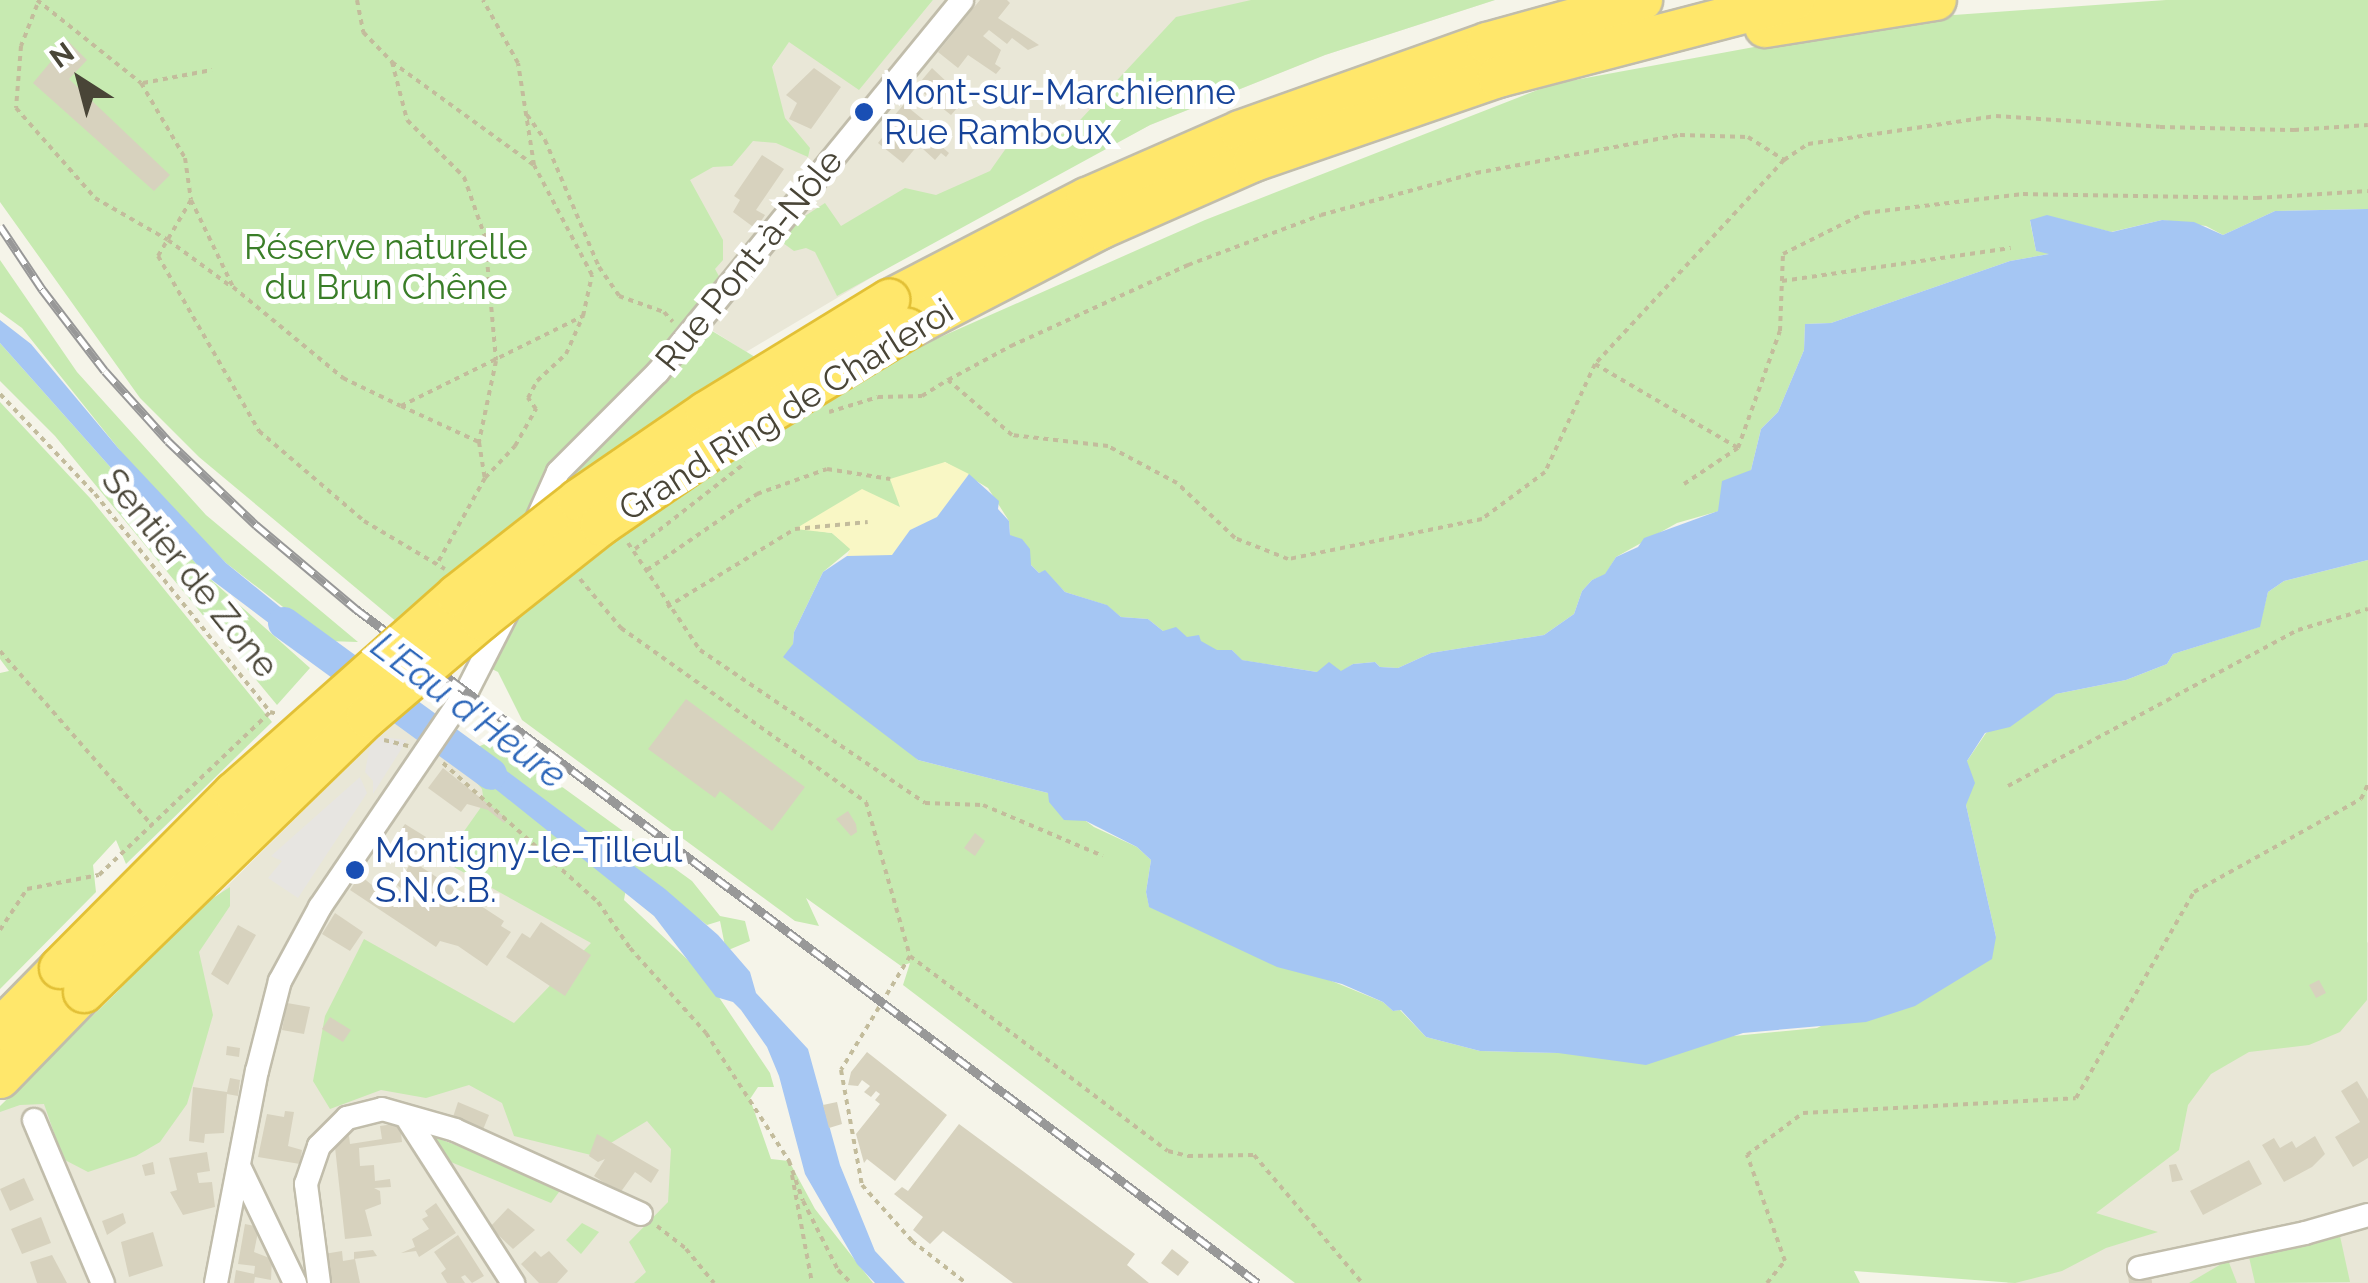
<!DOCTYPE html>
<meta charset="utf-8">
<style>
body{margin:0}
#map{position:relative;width:2368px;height:1283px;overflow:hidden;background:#f5f4e9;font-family:Raleway,sans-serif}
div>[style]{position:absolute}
.residential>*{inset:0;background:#e9e7d7}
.green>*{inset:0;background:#c7eab1}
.sand>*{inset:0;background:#f9f7c5}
.parking>*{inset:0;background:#e7e5e1}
.water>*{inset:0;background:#a5c6f3}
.river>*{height:32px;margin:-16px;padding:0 16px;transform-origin:16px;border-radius:16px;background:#a5c6f3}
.building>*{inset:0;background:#d7d2be}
.path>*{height:4px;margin-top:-2px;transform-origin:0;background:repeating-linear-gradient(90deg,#c3bc9c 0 5px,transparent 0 10px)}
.roads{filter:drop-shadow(2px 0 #c1bdab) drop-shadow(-2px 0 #c1bdab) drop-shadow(0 2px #c1bdab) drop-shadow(0 -2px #c1bdab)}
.street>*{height:22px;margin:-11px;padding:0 11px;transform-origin:11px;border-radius:11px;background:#fff}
.highway>*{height:40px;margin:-20px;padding:0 20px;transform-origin:20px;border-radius:20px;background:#ffe76b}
.rail>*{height:9px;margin-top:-4.5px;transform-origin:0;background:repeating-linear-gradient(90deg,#fff 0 15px,#989898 0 30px);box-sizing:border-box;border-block:2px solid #989898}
.bridges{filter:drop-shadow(2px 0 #e2c036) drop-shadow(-2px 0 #e2c036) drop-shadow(0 2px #e2c036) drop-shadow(0 -2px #e2c036)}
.highway-bridge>*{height:40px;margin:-20px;padding:0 20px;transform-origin:20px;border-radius:20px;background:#ffe76b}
.dots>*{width:28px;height:28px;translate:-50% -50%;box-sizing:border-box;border:5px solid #fff;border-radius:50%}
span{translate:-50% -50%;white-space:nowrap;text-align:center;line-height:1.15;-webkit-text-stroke:10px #fff;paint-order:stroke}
.transit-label{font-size:35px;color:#164399}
.left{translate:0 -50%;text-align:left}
.park-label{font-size:35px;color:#3a7e28}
.street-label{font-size:35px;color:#494537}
.water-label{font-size:38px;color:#2c66b9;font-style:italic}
.north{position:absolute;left:30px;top:30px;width:100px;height:100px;-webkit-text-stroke:8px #fff;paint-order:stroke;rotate:324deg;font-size:28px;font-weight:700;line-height:40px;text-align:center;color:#494537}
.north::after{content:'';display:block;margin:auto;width:35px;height:45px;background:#494537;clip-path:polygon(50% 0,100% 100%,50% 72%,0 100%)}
</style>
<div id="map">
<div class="residential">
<i style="clip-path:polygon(933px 0,1495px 0,1325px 55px,1150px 125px,938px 238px,746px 352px,671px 304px,714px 22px,773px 66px,789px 41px,859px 89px)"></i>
<i style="clip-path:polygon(401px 714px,482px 778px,565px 857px,798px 1283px,0 1283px,0 1111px)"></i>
<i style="clip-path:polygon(2368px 942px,2368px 1283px,2007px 1283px,2067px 1208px,2212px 1059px)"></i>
</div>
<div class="green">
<i style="clip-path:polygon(0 0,933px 0,859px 90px,789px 42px,772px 67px,785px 118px,810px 148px,808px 157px,776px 143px,753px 141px,732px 166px,713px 167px,690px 180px,723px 240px,723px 260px,715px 269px,726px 289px,699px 323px,824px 399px,918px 347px,1205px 220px,1553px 84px,1912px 18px,2166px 0,2368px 0,2368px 209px,2275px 211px,2223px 235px,2206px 226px,2162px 220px,2111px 232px,2047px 216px,2030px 221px,2036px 251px,2054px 253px,2010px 261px,1831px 323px,1805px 324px,1804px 350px,1778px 412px,1761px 429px,1751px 470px,1719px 511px,1677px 523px,1616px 557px,1605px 575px,1592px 580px,1582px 591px,1574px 614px,1544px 635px,1431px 653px,1398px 668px,1380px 667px,1375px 662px,1353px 664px,1341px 672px,1317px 672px,1241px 660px,1232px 650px,1217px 651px,1163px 631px,1148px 619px,1121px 617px,1106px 605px,1065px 592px,1045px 571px,1039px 573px,1031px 565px,1010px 535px,1009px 521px,988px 488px,945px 462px,901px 508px,796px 528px,832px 533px,851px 549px,823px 572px,794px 632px,793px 644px,918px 760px,1048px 793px,1094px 827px,1137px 847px,1151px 860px,1146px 892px,1149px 906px,1383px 1002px,1393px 1011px,1400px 1010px,1426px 1037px,1480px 1051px,1558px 1053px,1817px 1028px,1996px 937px,1966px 805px,1967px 761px,1986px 733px,2056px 694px,2126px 680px,2167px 664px,2173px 654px,2259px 627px,2268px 592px,2284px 581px,2368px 560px,2367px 1000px,2340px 1032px,2309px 1045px,2249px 1052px,2211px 1074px,2188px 1105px,2179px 1150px,2096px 1213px,2158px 1232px,2106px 1248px,2062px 1271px,2015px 1283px,1854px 1271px,1860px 1283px,1295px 1283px,903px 985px,910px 963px,901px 966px,806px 898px,819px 926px,795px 921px,522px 720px,498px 672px,398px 623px,199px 457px,140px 398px,0 202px)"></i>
<i style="clip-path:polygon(1251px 0,1495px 0,1325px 55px,1150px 125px,837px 296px,815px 252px,806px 248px,794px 251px,783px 243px,791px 225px,825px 203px,841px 226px,905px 188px,936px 195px,990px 171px,1009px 144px,1068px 133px,1176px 17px)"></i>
<i style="clip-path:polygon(0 260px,77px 372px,206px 515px,358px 642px,327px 641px,226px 563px,142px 478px,22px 328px,0 312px)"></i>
<i style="clip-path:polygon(0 343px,208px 577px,310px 668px,277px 705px,55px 436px,0 381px)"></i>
<i style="clip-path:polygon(0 402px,90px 498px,272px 722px,126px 864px,116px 840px,93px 865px,96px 892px,0 989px,0 673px,9px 671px,0 659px)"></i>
<i style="clip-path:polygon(496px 739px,692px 881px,720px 916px,745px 921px,750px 941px,726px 951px,720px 921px,707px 925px,630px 866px,624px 900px,704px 975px,770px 1073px,774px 1087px,758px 1087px,750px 1099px,771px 1159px,789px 1161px,815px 1209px,873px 1283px,634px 1283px,646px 1272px,629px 1242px,668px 1202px,671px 1149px,647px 1121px,591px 1155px,514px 1136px,502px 1103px,469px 1085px,426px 1098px,381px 1090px,330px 1109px,313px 1081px,325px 1016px,364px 939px,514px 1023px,591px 943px,443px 861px,484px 803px,482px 789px,455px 757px)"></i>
<i style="clip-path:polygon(230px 887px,230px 906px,199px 952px,213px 1015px,205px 1043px,187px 1104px,160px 1142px,136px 1156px,88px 1172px,63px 1159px,44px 1104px,20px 1105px,0 1112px,0 1106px,117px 992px,190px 913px)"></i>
<i style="clip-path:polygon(434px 1137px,564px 1185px,551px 1203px,441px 1158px)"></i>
<i style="clip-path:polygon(582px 1223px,599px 1232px,581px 1254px,566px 1240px)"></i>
<i style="clip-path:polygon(2340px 1236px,2350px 1282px,2255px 1283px,2249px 1257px)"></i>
<i style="clip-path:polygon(2228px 1260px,2237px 1283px,2189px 1283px)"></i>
</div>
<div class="sand">
<i style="clip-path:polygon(945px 462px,969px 474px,937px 518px,910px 530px,892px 556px,847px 556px,850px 549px,832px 533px,795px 529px,862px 489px,900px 507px,890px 479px)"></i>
</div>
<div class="parking">
<i style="clip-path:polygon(372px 736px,407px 740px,373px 794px,373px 781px,365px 772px)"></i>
<i style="clip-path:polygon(360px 777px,367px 793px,298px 898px,268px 878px,282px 861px,271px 856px)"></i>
</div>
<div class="water">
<i style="clip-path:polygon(2368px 209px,2368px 560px,2284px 581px,2268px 592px,2260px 627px,2173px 654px,2167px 664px,2126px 680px,2056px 694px,2010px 727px,1985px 733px,1967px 761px,1975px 783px,1966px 805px,1996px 937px,1992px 959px,1915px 1006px,1866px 1022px,1743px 1033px,1646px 1065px,1558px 1053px,1480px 1051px,1426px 1037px,1401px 1010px,1393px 1011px,1383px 1002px,1342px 984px,1277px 967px,1149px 907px,1146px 892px,1151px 860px,1137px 847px,1086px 821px,1064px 820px,1049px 802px,1048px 793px,918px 760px,783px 657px,793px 644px,794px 632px,823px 572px,847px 556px,892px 555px,910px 530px,937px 517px,969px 474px,999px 501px,998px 509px,1009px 521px,1010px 535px,1022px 539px,1030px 549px,1031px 565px,1039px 573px,1045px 570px,1065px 592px,1107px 605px,1121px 617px,1148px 619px,1163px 631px,1176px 627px,1187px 637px,1199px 635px,1201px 641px,1217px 650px,1232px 650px,1242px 660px,1317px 672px,1329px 662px,1341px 671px,1353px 664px,1375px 662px,1380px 667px,1398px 668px,1431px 653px,1544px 635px,1574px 614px,1582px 591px,1592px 580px,1605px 574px,1616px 557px,1638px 547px,1644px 538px,1718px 511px,1722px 481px,1751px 470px,1761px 429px,1778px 412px,1804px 350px,1805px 324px,1831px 323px,2010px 261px,2049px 254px,2036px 251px,2030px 220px,2047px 215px,2112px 232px,2162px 220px,2194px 222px,2223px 235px,2275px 211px)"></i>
<i style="clip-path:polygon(0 320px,31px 344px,118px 448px,226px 563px,323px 642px,315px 658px,208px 577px,0 343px)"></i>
<i style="clip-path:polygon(465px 740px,665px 889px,718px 935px,750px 972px,756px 993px,808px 1049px,840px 1165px,875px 1251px,905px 1283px,875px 1283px,857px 1264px,805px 1174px,779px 1076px,767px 1047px,741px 1010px,733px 1002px,716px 997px,654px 916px,453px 755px)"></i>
</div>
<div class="river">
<i style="left:284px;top:623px;width:256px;rotate:36.1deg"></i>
</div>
<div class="building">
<i style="clip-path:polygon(980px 0,1007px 0,1010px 3px,998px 18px,1039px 45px,1028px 50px,1012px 38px,1007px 44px,989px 30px,983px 36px,1001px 50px,995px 64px,1001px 68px,996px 74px,968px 55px,958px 68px,938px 52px)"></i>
<i style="clip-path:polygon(68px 41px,87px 60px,69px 79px,170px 175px,154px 191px,33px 83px)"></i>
<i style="clip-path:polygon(814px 68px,841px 87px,811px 129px,789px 119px,797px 103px,786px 95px)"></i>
<i style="clip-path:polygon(932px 68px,965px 99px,951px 115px,916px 87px)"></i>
<i style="clip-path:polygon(1051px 82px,1065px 93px,1059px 102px,1044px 91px)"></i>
<i style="clip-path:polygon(904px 104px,931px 126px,926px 133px,949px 153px,946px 157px,941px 153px,935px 160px,923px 149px,928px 143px,894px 116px)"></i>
<i style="clip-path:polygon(893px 124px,918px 145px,903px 163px,878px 143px)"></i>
<i style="clip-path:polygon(762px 155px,784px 169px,756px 210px,765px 215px,756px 229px,733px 212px,740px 200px,734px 196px)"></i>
<i style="clip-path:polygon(686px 699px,805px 787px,772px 831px,720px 791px,715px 798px,648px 749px)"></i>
<i style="clip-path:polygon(443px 768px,507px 819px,504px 823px,488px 810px,467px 804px,461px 812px,428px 788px)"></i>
<i style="clip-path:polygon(848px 811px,856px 824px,857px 832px,851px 836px,836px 819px)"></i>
<i style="clip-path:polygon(405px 824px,426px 837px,402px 867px,384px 855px)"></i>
<i style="clip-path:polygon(975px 833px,985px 841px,975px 856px,964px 848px)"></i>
<i style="clip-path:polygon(412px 861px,504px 921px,501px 926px,511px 932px,487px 966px,458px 946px,440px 941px,436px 947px,350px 890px,360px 875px,399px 908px,407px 895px,422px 904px,397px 885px)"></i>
<i style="clip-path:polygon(335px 913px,363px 932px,350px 951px,322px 934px)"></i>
<i style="clip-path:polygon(541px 922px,591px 955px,565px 996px,506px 957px,522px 933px,530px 938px)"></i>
<i style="clip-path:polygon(238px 925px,256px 935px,228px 985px,211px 974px)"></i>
<i style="clip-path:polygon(2319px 980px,2326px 993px,2316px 998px,2309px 985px)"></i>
<i style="clip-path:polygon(287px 1003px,310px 1007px,304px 1034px,282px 1030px)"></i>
<i style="clip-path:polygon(330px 1017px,351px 1030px,343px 1042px,322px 1029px)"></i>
<i style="clip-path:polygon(227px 1046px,240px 1048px,239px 1057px,226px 1055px)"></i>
<i style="clip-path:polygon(867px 1052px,947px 1115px,895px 1181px,867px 1159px,864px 1163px,856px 1134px,880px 1104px,875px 1100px,880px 1094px,876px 1091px,871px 1097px,864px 1092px,870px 1086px,862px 1080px,858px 1086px,848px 1085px,851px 1072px)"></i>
<i style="clip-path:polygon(230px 1078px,240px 1080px,238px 1096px,227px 1094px,224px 1133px,205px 1134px,204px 1143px,189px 1141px,193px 1087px,227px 1092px)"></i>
<i style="clip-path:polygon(2357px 1081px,2368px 1099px,2368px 1158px,2353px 1167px,2335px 1137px,2360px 1122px,2341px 1091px)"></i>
<i style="clip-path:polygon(458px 1102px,489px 1115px,482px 1132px,452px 1120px)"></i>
<i style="clip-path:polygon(837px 1102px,842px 1124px,829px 1128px,823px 1105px)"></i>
<i style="clip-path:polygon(285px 1111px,294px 1112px,288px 1146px,302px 1150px,300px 1164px,258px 1157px,267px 1114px,284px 1117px)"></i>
<i style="clip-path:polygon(400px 1123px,402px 1142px,359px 1148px,360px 1166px,374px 1165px,375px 1181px,390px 1179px,391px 1187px,374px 1188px,380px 1191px,381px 1204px,365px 1210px,372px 1236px,345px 1239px,334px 1138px,349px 1136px,350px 1144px,382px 1139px,380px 1126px)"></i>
<i style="clip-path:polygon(959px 1124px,1135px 1254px,1127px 1265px,1149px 1283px,1013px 1283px,943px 1231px,930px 1244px,913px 1230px,923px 1217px,894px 1194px,902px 1187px,908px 1191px)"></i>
<i style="clip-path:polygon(597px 1134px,659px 1170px,651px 1183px,635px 1172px,620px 1193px,594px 1176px,605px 1159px,598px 1162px,589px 1156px)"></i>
<i style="clip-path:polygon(2315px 1136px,2325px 1154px,2312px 1167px,2284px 1182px,2262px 1145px,2274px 1138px,2280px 1148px,2292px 1141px,2296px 1148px)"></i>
<i style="clip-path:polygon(207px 1152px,210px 1171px,197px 1173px,199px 1183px,212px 1182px,215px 1207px,183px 1215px,170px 1192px,177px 1190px,169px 1158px)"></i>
<i style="clip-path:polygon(2249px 1160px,2262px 1184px,2203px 1215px,2190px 1191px)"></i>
<i style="clip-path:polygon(153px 1162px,155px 1174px,145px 1176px,142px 1165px)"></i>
<i style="clip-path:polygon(2176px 1164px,2183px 1180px,2172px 1182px,2169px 1165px)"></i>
<i style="clip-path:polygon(24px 1178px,34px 1200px,10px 1211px,0 1189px)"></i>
<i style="clip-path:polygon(436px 1203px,456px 1233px,419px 1257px,416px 1251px,401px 1253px,415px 1247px,412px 1239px,429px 1229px,422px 1219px,428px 1216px,425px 1211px)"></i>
<i style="clip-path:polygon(508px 1208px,535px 1230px,513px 1249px,490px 1227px)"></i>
<i style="clip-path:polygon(123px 1213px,126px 1223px,107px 1235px,102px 1221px)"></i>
<i style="clip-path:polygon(41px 1217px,51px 1243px,22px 1254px,11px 1229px)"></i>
<i style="clip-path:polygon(245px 1224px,259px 1227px,254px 1252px,272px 1259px,271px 1280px,255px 1277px,254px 1283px,234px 1283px,236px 1270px,254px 1274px,255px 1266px,238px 1264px)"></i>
<i style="clip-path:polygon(153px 1232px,163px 1266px,129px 1277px,121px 1242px)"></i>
<i style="clip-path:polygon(458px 1235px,484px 1276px,472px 1283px,465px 1275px,461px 1277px,465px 1283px,447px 1283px,441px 1273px,446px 1269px,434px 1252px)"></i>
<i style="clip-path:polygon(1172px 1249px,1189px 1262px,1178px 1276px,1161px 1263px)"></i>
<i style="clip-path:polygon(373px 1250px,377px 1256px,354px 1259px,354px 1252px)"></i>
<i style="clip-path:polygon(342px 1251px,343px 1261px,355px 1259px,360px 1283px,330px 1283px,324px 1254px)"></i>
<i style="clip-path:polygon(535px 1251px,541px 1257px,549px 1251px,568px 1271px,557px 1283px,539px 1283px,521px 1264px)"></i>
<i style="clip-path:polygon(52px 1255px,67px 1283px,37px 1283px,30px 1262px)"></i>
<i style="clip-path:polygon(2151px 1272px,2152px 1283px,2129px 1283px,2128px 1276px)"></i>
</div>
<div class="path">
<i style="left:37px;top:0;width:133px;rotate:38.6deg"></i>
<i style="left:141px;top:83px;width:87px;rotate:59.6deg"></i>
<i style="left:185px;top:158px;width:42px;rotate:81.9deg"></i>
<i style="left:191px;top:200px;width:97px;rotate:64.2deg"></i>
<i style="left:233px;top:287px;width:143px;rotate:39.6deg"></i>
<i style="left:343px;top:378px;width:64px;rotate:25.8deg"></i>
<i style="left:401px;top:406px;width:203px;rotate:-26.3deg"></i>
<i style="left:583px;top:316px;width:42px;rotate:-77.6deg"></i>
<i style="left:592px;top:275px;width:124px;rotate:-117.8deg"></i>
<i style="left:534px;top:165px;width:103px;rotate:-98.9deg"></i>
<i style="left:518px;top:63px;width:72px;rotate:-119.1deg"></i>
<i style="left:357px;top:0;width:33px;rotate:79deg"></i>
<i style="left:363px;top:32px;width:42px;rotate:46deg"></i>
<i style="left:392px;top:62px;width:60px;rotate:75.5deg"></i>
<i style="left:407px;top:120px;width:81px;rotate:45deg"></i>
<i style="left:464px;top:177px;width:64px;rotate:70.7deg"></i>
<i style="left:485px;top:237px;width:124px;rotate:84.9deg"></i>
<i style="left:496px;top:361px;width:83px;rotate:101.9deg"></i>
<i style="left:37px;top:5px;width:44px;rotate:111.3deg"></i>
<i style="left:21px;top:46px;width:62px;rotate:94.6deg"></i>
<i style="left:16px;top:108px;width:120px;rotate:48.7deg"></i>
<i style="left:95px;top:198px;width:84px;rotate:29.9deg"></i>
<i style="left:168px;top:240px;width:76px;rotate:36.4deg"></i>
<i style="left:392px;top:62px;width:175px;rotate:36deg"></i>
<i style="left:143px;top:83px;width:70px;rotate:-10.7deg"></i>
<i style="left:527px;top:115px;width:31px;rotate:54deg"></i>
<i style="left:545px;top:140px;width:138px;rotate:67deg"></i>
<i style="left:599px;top:267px;width:35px;rotate:55deg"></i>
<i style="left:619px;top:296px;width:48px;rotate:19.6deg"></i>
<i style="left:664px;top:312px;width:13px;rotate:48deg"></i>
<i style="left:1784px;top:160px;width:29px;rotate:-34deg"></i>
<i style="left:1808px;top:144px;width:190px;rotate:-8.5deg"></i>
<i style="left:1996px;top:116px;width:164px;rotate:3.8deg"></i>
<i style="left:2160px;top:127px;width:134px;rotate:1.3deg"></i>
<i style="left:2294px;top:130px;width:74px;rotate:-3.9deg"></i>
<i style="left:191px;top:200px;width:65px;rotate:120.5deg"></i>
<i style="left:158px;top:256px;width:202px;rotate:60deg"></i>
<i style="left:259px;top:431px;width:138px;rotate:40.6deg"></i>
<i style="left:364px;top:521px;width:94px;rotate:30.7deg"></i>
<i style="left:1782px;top:281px;width:231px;rotate:-8.2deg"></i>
<i style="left:1595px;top:364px;width:166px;rotate:30.4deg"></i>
<i style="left:0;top:394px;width:138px;rotate:46.5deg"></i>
<i style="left:95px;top:494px;width:280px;rotate:51.2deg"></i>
<i style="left:270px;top:712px;width:7px;rotate:16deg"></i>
<i style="left:401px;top:406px;width:86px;rotate:24.8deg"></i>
<i style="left:479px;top:442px;width:36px;rotate:81deg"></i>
<i style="left:485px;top:478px;width:98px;rotate:119.2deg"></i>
<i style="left:829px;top:412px;width:51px;rotate:-17deg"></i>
<i style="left:878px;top:397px;width:44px;rotate:-1.3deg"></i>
<i style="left:922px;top:396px;width:31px;rotate:-32deg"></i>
<i style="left:948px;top:380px;width:72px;rotate:-28.4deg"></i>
<i style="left:1011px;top:346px;width:195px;rotate:-24.6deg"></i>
<i style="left:1188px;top:265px;width:142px;rotate:-20.6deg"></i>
<i style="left:1321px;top:215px;width:161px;rotate:-15.2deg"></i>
<i style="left:1476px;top:173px;width:208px;rotate:-10.6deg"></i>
<i style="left:1680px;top:135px;width:68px;rotate:1.7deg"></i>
<i style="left:1748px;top:137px;width:43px;rotate:32.6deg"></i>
<i style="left:1784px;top:160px;width:278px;rotate:132.8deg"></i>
<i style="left:1595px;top:364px;width:119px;rotate:114.8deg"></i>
<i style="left:1545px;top:472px;width:79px;rotate:143.3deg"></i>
<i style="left:1482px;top:519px;width:198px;rotate:168.3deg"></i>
<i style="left:1288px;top:559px;width:57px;rotate:-158.4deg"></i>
<i style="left:1235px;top:538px;width:80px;rotate:-136.5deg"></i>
<i style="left:1177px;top:483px;width:78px;rotate:-151.8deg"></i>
<i style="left:1108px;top:446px;width:97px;rotate:-173.5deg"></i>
<i style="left:1012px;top:435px;width:84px;rotate:-139.3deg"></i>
<i style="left:485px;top:478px;width:44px;rotate:-46.8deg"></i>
<i style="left:515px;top:446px;width:43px;rotate:-60.4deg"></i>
<i style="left:536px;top:409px;width:14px;rotate:-126deg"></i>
<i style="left:528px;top:398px;width:19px;rotate:-62deg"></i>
<i style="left:537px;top:381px;width:40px;rotate:-43deg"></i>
<i style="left:566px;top:354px;width:42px;rotate:-65.9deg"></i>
<i style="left:1684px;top:484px;width:65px;rotate:-33.7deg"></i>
<i style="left:1738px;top:448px;width:124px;rotate:-70.3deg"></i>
<i style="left:1780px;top:331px;width:77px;rotate:-87.8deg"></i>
<i style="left:1783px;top:254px;width:92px;rotate:-26.6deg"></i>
<i style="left:1865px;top:213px;width:159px;rotate:-6.9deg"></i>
<i style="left:2023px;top:194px;width:234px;rotate:1deg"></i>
<i style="left:2257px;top:198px;width:111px;rotate:-3.6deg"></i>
<i style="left:628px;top:543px;width:129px;rotate:56.1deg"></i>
<i style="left:700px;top:650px;width:272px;rotate:34.2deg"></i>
<i style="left:925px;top:803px;width:58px;rotate:2deg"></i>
<i style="left:983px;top:805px;width:130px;rotate:23deg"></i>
<i style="left:635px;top:549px;width:140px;rotate:-38deg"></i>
<i style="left:647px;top:570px;width:134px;rotate:-34.6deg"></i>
<i style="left:757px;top:494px;width:74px;rotate:-19.7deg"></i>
<i style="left:827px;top:469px;width:64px;rotate:9deg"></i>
<i style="left:580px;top:579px;width:64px;rotate:50.1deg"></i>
<i style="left:621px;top:628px;width:301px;rotate:35.4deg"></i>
<i style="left:866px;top:802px;width:160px;rotate:74.1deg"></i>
<i style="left:910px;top:956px;width:323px;rotate:37.1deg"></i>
<i style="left:1168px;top:1151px;width:21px;rotate:14deg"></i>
<i style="left:1188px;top:1156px;width:66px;rotate:-0.9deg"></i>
<i style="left:1254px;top:1155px;width:167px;rotate:49.8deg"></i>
<i style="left:667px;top:607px;width:150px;rotate:-31.4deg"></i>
<i style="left:795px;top:529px;width:73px;rotate:-5.5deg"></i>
<i style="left:0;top:651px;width:228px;rotate:48.9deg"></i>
<i style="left:384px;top:740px;width:25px;rotate:14deg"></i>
<i style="left:443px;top:763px;width:208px;rotate:41.9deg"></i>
<i style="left:598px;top:902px;width:56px;rotate:55.2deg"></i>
<i style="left:630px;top:948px;width:114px;rotate:48.2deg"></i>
<i style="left:706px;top:1033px;width:153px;rotate:57deg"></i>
<i style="left:789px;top:1161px;width:42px;rotate:70.7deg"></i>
<i style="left:803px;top:1201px;width:77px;rotate:63.1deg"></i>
<i style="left:838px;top:1270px;width:18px;rotate:45deg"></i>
<i style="left:2008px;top:786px;width:329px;rotate:-28.3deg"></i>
<i style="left:2298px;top:630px;width:73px;rotate:-16.7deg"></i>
<i style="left:0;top:930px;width:49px;rotate:-56.6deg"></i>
<i style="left:27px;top:889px;width:73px;rotate:-11deg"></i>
<i style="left:99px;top:875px;width:236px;rotate:-43.6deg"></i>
<i style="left:910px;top:956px;width:133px;rotate:121.2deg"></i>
<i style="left:841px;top:1070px;width:117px;rotate:79.7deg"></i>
<i style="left:862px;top:1185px;width:75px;rotate:48.2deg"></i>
<i style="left:912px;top:1241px;width:68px;rotate:37.9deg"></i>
<i style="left:792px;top:1175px;width:110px;rotate:79.5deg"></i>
<i style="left:657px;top:1226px;width:37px;rotate:38deg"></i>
<i style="left:686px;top:1249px;width:44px;rotate:50.5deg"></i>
<i style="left:1767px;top:1283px;width:28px;rotate:-51deg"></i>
<i style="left:1785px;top:1261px;width:113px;rotate:-109.7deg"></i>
<i style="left:1747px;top:1155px;width:70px;rotate:-36.9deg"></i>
<i style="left:1803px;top:1113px;width:273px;rotate:-3.1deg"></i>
<i style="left:2076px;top:1098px;width:237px;rotate:-60.2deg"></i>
<i style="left:2194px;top:892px;width:191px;rotate:-29.1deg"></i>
<i style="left:2361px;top:799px;width:17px;rotate:-65deg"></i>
</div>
<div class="roads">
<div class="street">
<i style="left:534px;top:526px;width:59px;rotate:-66deg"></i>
<i style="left:558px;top:472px;width:141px;rotate:-45deg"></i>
<i style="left:658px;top:372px;width:480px;rotate:-50.7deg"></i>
<i style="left:34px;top:1120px;width:177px;rotate:67.1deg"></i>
<i style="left:409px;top:1121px;width:193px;rotate:57.3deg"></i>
<i style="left:239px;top:1166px;width:130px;rotate:64.4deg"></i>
<i style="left:2139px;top:1268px;width:170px;rotate:-11.9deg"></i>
<i style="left:2305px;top:1233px;width:66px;rotate:-15.9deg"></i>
<i style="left:216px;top:1283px;width:216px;rotate:-79.1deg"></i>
<i style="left:257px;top:1071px;width:93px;rotate:-75.7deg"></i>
<i style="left:280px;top:981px;width:84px;rotate:-61.6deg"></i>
<i style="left:320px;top:907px;width:261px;rotate:-55.8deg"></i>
<i style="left:467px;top:691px;width:92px;rotate:-62.9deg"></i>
<i style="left:319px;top:1283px;width:100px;rotate:-97.5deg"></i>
<i style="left:306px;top:1184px;width:40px;rotate:-71.1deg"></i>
<i style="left:319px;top:1146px;width:40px;rotate:-45deg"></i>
<i style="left:347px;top:1118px;width:36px;rotate:-14deg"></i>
<i style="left:382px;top:1109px;width:76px;rotate:16deg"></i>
<i style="left:455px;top:1130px;width:204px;rotate:24.3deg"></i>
</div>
<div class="highway">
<i style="left:1765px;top:27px;width:173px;rotate:-9deg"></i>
<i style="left:889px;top:300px;width:223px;rotate:-27.3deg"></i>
<i style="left:1087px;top:198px;width:167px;rotate:-23.6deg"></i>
<i style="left:1240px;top:131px;width:262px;rotate:-19.6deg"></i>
<i style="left:1487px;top:43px;width:161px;rotate:-15.5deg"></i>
<i style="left:907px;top:329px;width:217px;rotate:-27.4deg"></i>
<i style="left:1100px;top:229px;width:168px;rotate:-23.8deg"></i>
<i style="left:1254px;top:161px;width:258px;rotate:-19deg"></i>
<i style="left:1498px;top:77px;width:306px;rotate:-14.6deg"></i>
<i style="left:0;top:1029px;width:86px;rotate:-45.5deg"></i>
<i style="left:0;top:1078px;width:120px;rotate:-45.7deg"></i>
</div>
</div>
<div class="rail">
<i style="left:0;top:226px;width:76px;rotate:56.3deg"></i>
<i style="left:42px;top:289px;width:103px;rotate:52.5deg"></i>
<i style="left:105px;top:371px;width:94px;rotate:48deg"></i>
<i style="left:168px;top:441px;width:122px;rotate:43.7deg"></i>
<i style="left:256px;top:525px;width:131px;rotate:40deg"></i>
<i style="left:356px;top:609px;width:1126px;rotate:36.77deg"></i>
</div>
<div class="bridges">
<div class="highway-bridge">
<i style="left:60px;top:968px;width:247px;rotate:-45.2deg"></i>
<i style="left:234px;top:793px;width:298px;rotate:-41.6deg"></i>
<i style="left:457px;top:595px;width:154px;rotate:-38.1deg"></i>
<i style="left:578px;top:500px;width:155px;rotate:-34.5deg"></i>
<i style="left:706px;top:412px;width:215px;rotate:-31.5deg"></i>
<i style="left:84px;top:992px;width:395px;rotate:-44.2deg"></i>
<i style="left:367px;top:717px;width:150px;rotate:-40.4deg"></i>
<i style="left:481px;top:620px;width:153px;rotate:-38.4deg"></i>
<i style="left:601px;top:525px;width:152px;rotate:-34.5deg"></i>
<i style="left:726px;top:439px;width:212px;rotate:-31.3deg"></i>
</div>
</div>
<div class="dots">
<i style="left:864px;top:112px;background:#1a4fb4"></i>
<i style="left:355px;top:870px;background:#1a4fb4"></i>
</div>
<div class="transit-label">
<span class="left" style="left:884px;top:112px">Mont-sur-Marchienne<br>Rue Ramboux</span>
<span class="left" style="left:375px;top:870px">Montigny-le-Tilleul<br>S.N.C.B.</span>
</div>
<div class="park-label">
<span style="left:386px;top:267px">Réserve naturelle<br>du Brun Chêne</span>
</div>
<div class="street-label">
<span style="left:749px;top:260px;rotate:-51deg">Rue Pont-à-Nôle</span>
<span style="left:786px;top:410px;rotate:-32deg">Grand Ring de Charleroi</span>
<span style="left:190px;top:573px;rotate:51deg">Sentier de Zone</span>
</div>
<div class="water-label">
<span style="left:469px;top:710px;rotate:37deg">L'Eau d'Heure</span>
</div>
<div class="north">N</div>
</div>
